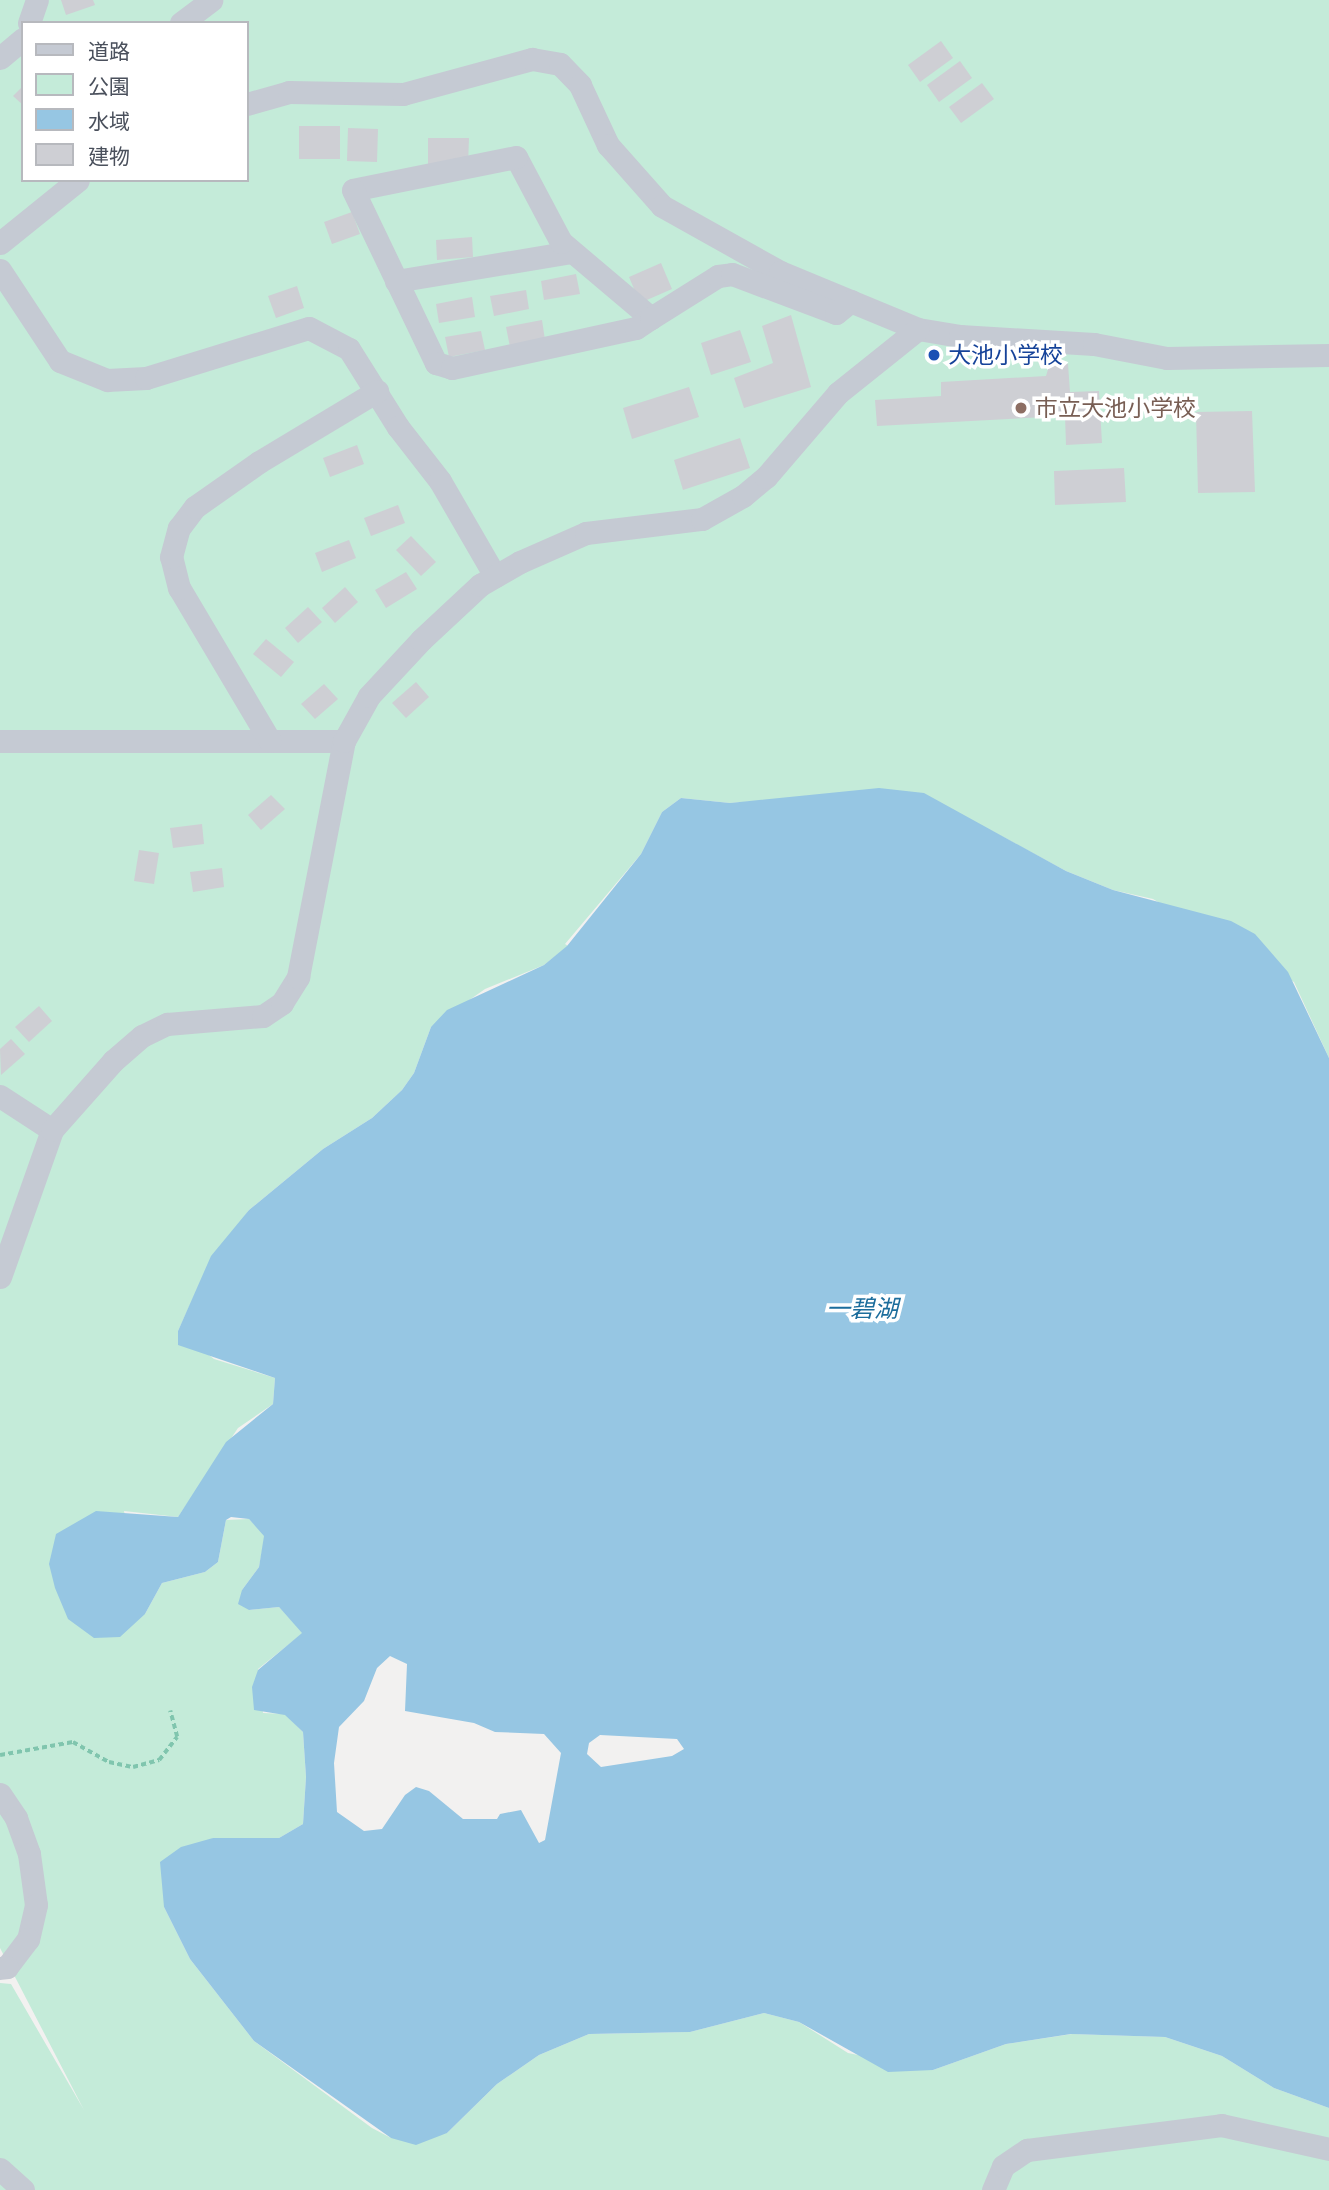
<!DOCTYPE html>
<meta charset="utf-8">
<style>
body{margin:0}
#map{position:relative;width:1329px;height:2190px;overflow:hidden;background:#f2f1f0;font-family:Rubik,"Noto Sans JP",sans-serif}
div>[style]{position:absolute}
.green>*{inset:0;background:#c4ebd9}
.water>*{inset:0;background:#96c6e3}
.building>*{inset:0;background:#cecfd4}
.path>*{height:3.5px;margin-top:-1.75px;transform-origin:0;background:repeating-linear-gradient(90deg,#80c5ae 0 5px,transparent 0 8.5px)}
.minor>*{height:23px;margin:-11.5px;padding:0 11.5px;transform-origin:11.5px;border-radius:11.5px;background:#c5cad3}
.dots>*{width:19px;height:19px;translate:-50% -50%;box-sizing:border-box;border:4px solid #fff;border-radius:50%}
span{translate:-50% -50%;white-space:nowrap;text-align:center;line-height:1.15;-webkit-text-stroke:7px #fff;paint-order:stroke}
.transit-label{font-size:23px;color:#164399}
.left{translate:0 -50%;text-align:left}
.education-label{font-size:23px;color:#785e54}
.water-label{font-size:24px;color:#1c6d9c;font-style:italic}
.legend{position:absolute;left:21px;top:21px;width:228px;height:161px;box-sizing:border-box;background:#fff;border:2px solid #b7b9be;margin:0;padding:9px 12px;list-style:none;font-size:21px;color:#4a505c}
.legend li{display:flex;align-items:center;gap:14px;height:35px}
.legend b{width:35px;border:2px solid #b7b9be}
</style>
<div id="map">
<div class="green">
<i style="clip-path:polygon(evenodd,0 0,1329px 0,1329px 1058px,1294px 982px,1153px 899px,1113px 890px,1066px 871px,992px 831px,809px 797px,730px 803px,681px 798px,662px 812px,641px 854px,565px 944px,568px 946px,544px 965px,485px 989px,431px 1027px,414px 1073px,402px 1090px,372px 1118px,323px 1149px,249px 1210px,204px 1274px,178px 1331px,214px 1359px,275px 1378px,273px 1404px,238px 1428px,178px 1517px,124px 1511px,145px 1614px,162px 1583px,205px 1572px,218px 1562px,226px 1520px,249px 1519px,265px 1536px,259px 1567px,242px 1590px,249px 1610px,279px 1607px,303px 1633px,258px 1669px,263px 1713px,285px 1714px,303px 1732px,306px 1777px,303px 1824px,279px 1838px,213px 1838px,164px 1897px,164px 1907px,190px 1959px,254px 2041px,372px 2128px,391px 2138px,447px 2133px,497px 2084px,539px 2055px,589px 2034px,690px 2032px,764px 2013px,799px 2022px,848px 2053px,933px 2070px,1006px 2044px,1072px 2034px,1165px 2037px,1222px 2056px,1274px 2088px,1329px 2108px,1329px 2190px,0 2190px,0 1983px,11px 1984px,84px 2110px,0 1948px,0 0,23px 23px,247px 23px,247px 180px,23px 180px,23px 23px)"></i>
</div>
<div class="water">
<i style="clip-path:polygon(evenodd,879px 788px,924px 793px,1066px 871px,1113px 890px,1231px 921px,1255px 934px,1288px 972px,1329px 1058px,1329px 2108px,1274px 2088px,1222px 2056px,1165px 2037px,1071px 2034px,1006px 2044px,933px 2070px,888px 2072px,799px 2022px,764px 2013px,690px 2032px,589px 2034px,539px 2055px,497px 2084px,447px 2133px,416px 2145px,391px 2138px,254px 2041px,190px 1959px,164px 1907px,160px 1862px,181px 1847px,213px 1838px,279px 1838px,303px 1824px,306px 1777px,303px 1732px,285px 1715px,254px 1710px,252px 1687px,258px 1670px,302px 1633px,279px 1607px,249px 1610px,238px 1604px,242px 1590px,259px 1567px,264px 1536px,249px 1519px,231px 1517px,226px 1520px,218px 1562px,205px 1572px,162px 1583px,145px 1614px,120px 1637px,94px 1638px,68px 1619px,55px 1588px,49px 1564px,56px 1534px,96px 1511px,178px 1517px,226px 1442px,273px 1404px,275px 1378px,178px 1345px,178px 1331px,211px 1256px,249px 1210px,323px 1149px,372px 1118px,402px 1090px,414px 1073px,431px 1027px,447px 1010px,544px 965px,567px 946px,641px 854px,662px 812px,681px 798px,730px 803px,879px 788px,390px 1656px,407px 1664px,405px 1711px,474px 1723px,495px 1732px,544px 1734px,561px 1753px,545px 1840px,539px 1843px,521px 1810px,500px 1814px,497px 1819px,463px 1819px,429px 1791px,416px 1787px,405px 1795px,382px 1829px,364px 1831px,337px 1812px,334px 1763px,339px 1727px,364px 1701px,377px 1668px,390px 1656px,879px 788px,600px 1735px,677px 1739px,684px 1749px,672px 1756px,601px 1767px,587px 1754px,589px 1743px,600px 1735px)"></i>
</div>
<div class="building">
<i style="clip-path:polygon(61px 0,93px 0,95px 5px,66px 15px)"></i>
<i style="clip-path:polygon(941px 41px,953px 58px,920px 82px,908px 65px)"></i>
<i style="clip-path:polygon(960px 61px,972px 78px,939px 102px,927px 85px)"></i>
<i style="clip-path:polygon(982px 83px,994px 99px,961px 123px,949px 107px)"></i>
<i style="clip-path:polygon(23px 86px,23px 105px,13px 96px)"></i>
<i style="clip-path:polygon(299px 126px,340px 126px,340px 159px,299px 159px)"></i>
<i style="clip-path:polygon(348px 128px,378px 129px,377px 162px,347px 161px)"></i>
<i style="clip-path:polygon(428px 138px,469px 138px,468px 165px,428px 164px)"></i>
<i style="clip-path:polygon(352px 212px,360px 234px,332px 244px,324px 222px)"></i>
<i style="clip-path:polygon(472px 237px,473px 257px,437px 260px,436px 240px)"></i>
<i style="clip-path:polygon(661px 263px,672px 289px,640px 303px,629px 277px)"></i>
<i style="clip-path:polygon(576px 274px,580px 294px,544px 300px,541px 281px)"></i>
<i style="clip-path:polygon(297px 286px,304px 308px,276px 318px,268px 296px)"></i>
<i style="clip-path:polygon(526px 290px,529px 309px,494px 316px,490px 296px)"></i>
<i style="clip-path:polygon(472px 297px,475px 317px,439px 323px,436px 304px)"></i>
<i style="clip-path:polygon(791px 315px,811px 387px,744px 408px,734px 378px,773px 363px,762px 326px)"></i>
<i style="clip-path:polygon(542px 320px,545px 340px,510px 347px,506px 327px)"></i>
<i style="clip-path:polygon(740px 330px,751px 362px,711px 375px,701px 343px)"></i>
<i style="clip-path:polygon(481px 331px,485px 350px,449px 357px,445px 337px)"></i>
<i style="clip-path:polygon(1068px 364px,1070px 392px,1099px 391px,1102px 443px,1066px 445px,1065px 416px,877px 426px,875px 400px,941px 396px,941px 382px,1046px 376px,1049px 366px)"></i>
<i style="clip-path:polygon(689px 387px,699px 417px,632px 439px,623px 408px)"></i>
<i style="clip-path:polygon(1252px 411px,1255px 492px,1198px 493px,1196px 412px)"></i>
<i style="clip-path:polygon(740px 438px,750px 468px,683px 490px,674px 460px)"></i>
<i style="clip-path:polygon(357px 445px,364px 464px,330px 477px,323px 458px)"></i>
<i style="clip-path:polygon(1124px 468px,1126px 502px,1055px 505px,1054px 471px)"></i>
<i style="clip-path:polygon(398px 505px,405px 523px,371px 536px,364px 518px)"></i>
<i style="clip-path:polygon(411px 536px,436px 562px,421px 576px,396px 550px)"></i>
<i style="clip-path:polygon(349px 540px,356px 558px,322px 572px,315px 553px)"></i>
<i style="clip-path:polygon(406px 572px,417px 589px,386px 608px,375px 590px)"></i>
<i style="clip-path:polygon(345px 587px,358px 602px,335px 623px,322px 608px)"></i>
<i style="clip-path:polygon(308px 607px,322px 622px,298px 643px,285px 628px)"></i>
<i style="clip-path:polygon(266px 639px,294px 662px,281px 677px,253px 654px)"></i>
<i style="clip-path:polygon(416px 682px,429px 697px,406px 718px,392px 703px)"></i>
<i style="clip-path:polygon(324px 684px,338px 699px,315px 719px,301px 704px)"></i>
<i style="clip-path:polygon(271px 795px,285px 809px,261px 830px,248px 815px)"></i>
<i style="clip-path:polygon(202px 824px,204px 844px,173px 848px,170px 828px)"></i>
<i style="clip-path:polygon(139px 850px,159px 853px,154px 884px,134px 881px)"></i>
<i style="clip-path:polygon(222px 868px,224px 887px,193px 892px,190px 872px)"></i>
<i style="clip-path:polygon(39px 1006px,52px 1021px,29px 1042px,15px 1027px)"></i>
<i style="clip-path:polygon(11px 1039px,25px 1054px,1px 1075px,0 1049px)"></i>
</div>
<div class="path">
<i style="left:0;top:1755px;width:74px;rotate:-10.1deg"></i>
<i style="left:73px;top:1742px;width:41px;rotate:29.1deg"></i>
<i style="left:109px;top:1762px;width:25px;rotate:12deg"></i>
<i style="left:133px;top:1767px;width:27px;rotate:-15deg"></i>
<i style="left:159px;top:1760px;width:29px;rotate:-52deg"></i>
<i style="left:177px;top:1737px;width:27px;rotate:-105deg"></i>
</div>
<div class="minor">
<i style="left:29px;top:23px;width:24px;rotate:-71deg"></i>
<i style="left:181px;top:23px;width:38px;rotate:-37deg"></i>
<i style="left:0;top:58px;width:30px;rotate:-40deg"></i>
<i style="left:247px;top:104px;width:44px;rotate:-15.9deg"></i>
<i style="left:289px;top:92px;width:114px;rotate:1deg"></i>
<i style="left:403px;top:94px;width:134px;rotate:-15.2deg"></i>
<i style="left:532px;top:59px;width:28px;rotate:10deg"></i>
<i style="left:560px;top:64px;width:29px;rotate:46deg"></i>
<i style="left:580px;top:85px;width:66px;rotate:65deg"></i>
<i style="left:608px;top:145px;width:81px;rotate:48.5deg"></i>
<i style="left:662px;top:206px;width:135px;rotate:29.2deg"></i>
<i style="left:780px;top:272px;width:149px;rotate:22.4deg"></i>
<i style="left:918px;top:329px;width:43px;rotate:9.5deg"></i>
<i style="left:960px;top:336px;width:134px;rotate:3.4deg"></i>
<i style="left:1094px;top:344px;width:74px;rotate:10.9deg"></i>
<i style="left:1167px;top:358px;width:162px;rotate:-1.1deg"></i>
<i style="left:0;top:243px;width:100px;rotate:-38.9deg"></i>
<i style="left:0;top:270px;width:109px;rotate:56.6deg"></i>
<i style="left:60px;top:361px;width:51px;rotate:22deg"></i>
<i style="left:107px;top:380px;width:39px;rotate:-3deg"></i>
<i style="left:146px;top:378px;width:170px;rotate:-17.1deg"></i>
<i style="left:309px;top:328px;width:45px;rotate:27.7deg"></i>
<i style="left:349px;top:349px;width:92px;rotate:57.9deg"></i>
<i style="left:398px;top:427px;width:68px;rotate:52.1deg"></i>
<i style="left:440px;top:481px;width:110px;rotate:59.9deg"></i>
<i style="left:396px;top:281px;width:178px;rotate:-9.4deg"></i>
<i style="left:651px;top:318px;width:118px;rotate:-139.8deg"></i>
<i style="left:561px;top:242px;width:96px;rotate:-117.9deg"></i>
<i style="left:516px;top:157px;width:166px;rotate:168.6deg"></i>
<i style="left:353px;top:190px;width:192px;rotate:64.4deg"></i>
<i style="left:436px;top:363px;width:17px;rotate:17deg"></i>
<i style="left:452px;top:368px;width:188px;rotate:-12.3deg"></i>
<i style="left:636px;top:328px;width:18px;rotate:-34deg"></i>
<i style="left:651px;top:318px;width:79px;rotate:-32.1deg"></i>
<i style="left:718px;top:276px;width:14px;rotate:-8deg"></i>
<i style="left:732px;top:274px;width:111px;rotate:20.6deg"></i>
<i style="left:836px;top:313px;width:19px;rotate:-39deg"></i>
<i style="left:0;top:741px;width:344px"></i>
<i style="left:270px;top:741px;width:178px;rotate:-120.7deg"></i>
<i style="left:179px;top:588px;width:32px;rotate:-104deg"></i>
<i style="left:171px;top:557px;width:30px;rotate:-75deg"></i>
<i style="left:179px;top:528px;width:26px;rotate:-53deg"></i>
<i style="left:195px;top:507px;width:78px;rotate:-35.1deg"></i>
<i style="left:259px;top:462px;width:138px;rotate:-31deg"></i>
<i style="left:0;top:1096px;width:62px;rotate:33.2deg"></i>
<i style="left:0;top:1277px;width:156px;rotate:-70.5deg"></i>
<i style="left:52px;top:1130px;width:92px;rotate:-48.5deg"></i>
<i style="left:113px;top:1061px;width:38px;rotate:-41deg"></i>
<i style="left:142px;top:1036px;width:28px;rotate:-26deg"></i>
<i style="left:167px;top:1024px;width:96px;rotate:-4.8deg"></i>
<i style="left:263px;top:1016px;width:23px;rotate:-34deg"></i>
<i style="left:282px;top:1003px;width:31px;rotate:-58deg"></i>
<i style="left:298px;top:977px;width:240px;rotate:-79deg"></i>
<i style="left:344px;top:741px;width:51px;rotate:-60.9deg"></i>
<i style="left:369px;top:696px;width:76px;rotate:-47.1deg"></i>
<i style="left:421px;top:640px;width:81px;rotate:-43deg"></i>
<i style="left:480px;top:585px;width:46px;rotate:-29.9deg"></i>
<i style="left:520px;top:562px;width:72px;rotate:-23.7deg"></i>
<i style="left:586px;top:533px;width:117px;rotate:-6.9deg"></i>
<i style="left:702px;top:519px;width:47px;rotate:-29.3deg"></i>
<i style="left:743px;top:496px;width:30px;rotate:-40deg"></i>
<i style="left:766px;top:477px;width:111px;rotate:-49.4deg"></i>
<i style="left:838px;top:393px;width:102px;rotate:-38.7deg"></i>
<i style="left:0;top:1794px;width:29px;rotate:56deg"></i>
<i style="left:16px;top:1818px;width:38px;rotate:70deg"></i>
<i style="left:29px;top:1854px;width:51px;rotate:82.2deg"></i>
<i style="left:36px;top:1905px;width:35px;rotate:103deg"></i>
<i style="left:28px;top:1939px;width:35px;rotate:127deg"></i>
<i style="left:7px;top:1967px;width:7px;rotate:172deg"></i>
<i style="left:0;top:2169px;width:31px;rotate:42deg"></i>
<i style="left:993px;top:2190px;width:26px;rotate:-67deg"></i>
<i style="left:1003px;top:2166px;width:29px;rotate:-34deg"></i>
<i style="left:1027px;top:2150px;width:196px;rotate:-7.3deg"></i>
<i style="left:1221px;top:2125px;width:111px;rotate:12.5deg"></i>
</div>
<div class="dots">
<i style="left:934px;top:355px;background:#1a4fb4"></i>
<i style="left:1021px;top:408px;background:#8d6e63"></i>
</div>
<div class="transit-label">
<span class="left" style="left:948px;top:355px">大池小学校</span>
</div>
<div class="education-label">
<span class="left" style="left:1035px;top:408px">市立大池小学校</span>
</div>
<div class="water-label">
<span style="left:862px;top:1310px">一碧湖</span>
</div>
<ul class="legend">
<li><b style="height:9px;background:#c5cad3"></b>道路</li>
<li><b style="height:19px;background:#c4ebd9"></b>公園</li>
<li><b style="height:19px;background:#96c6e3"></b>水域</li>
<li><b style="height:19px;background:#cecfd4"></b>建物</li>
</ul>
</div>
